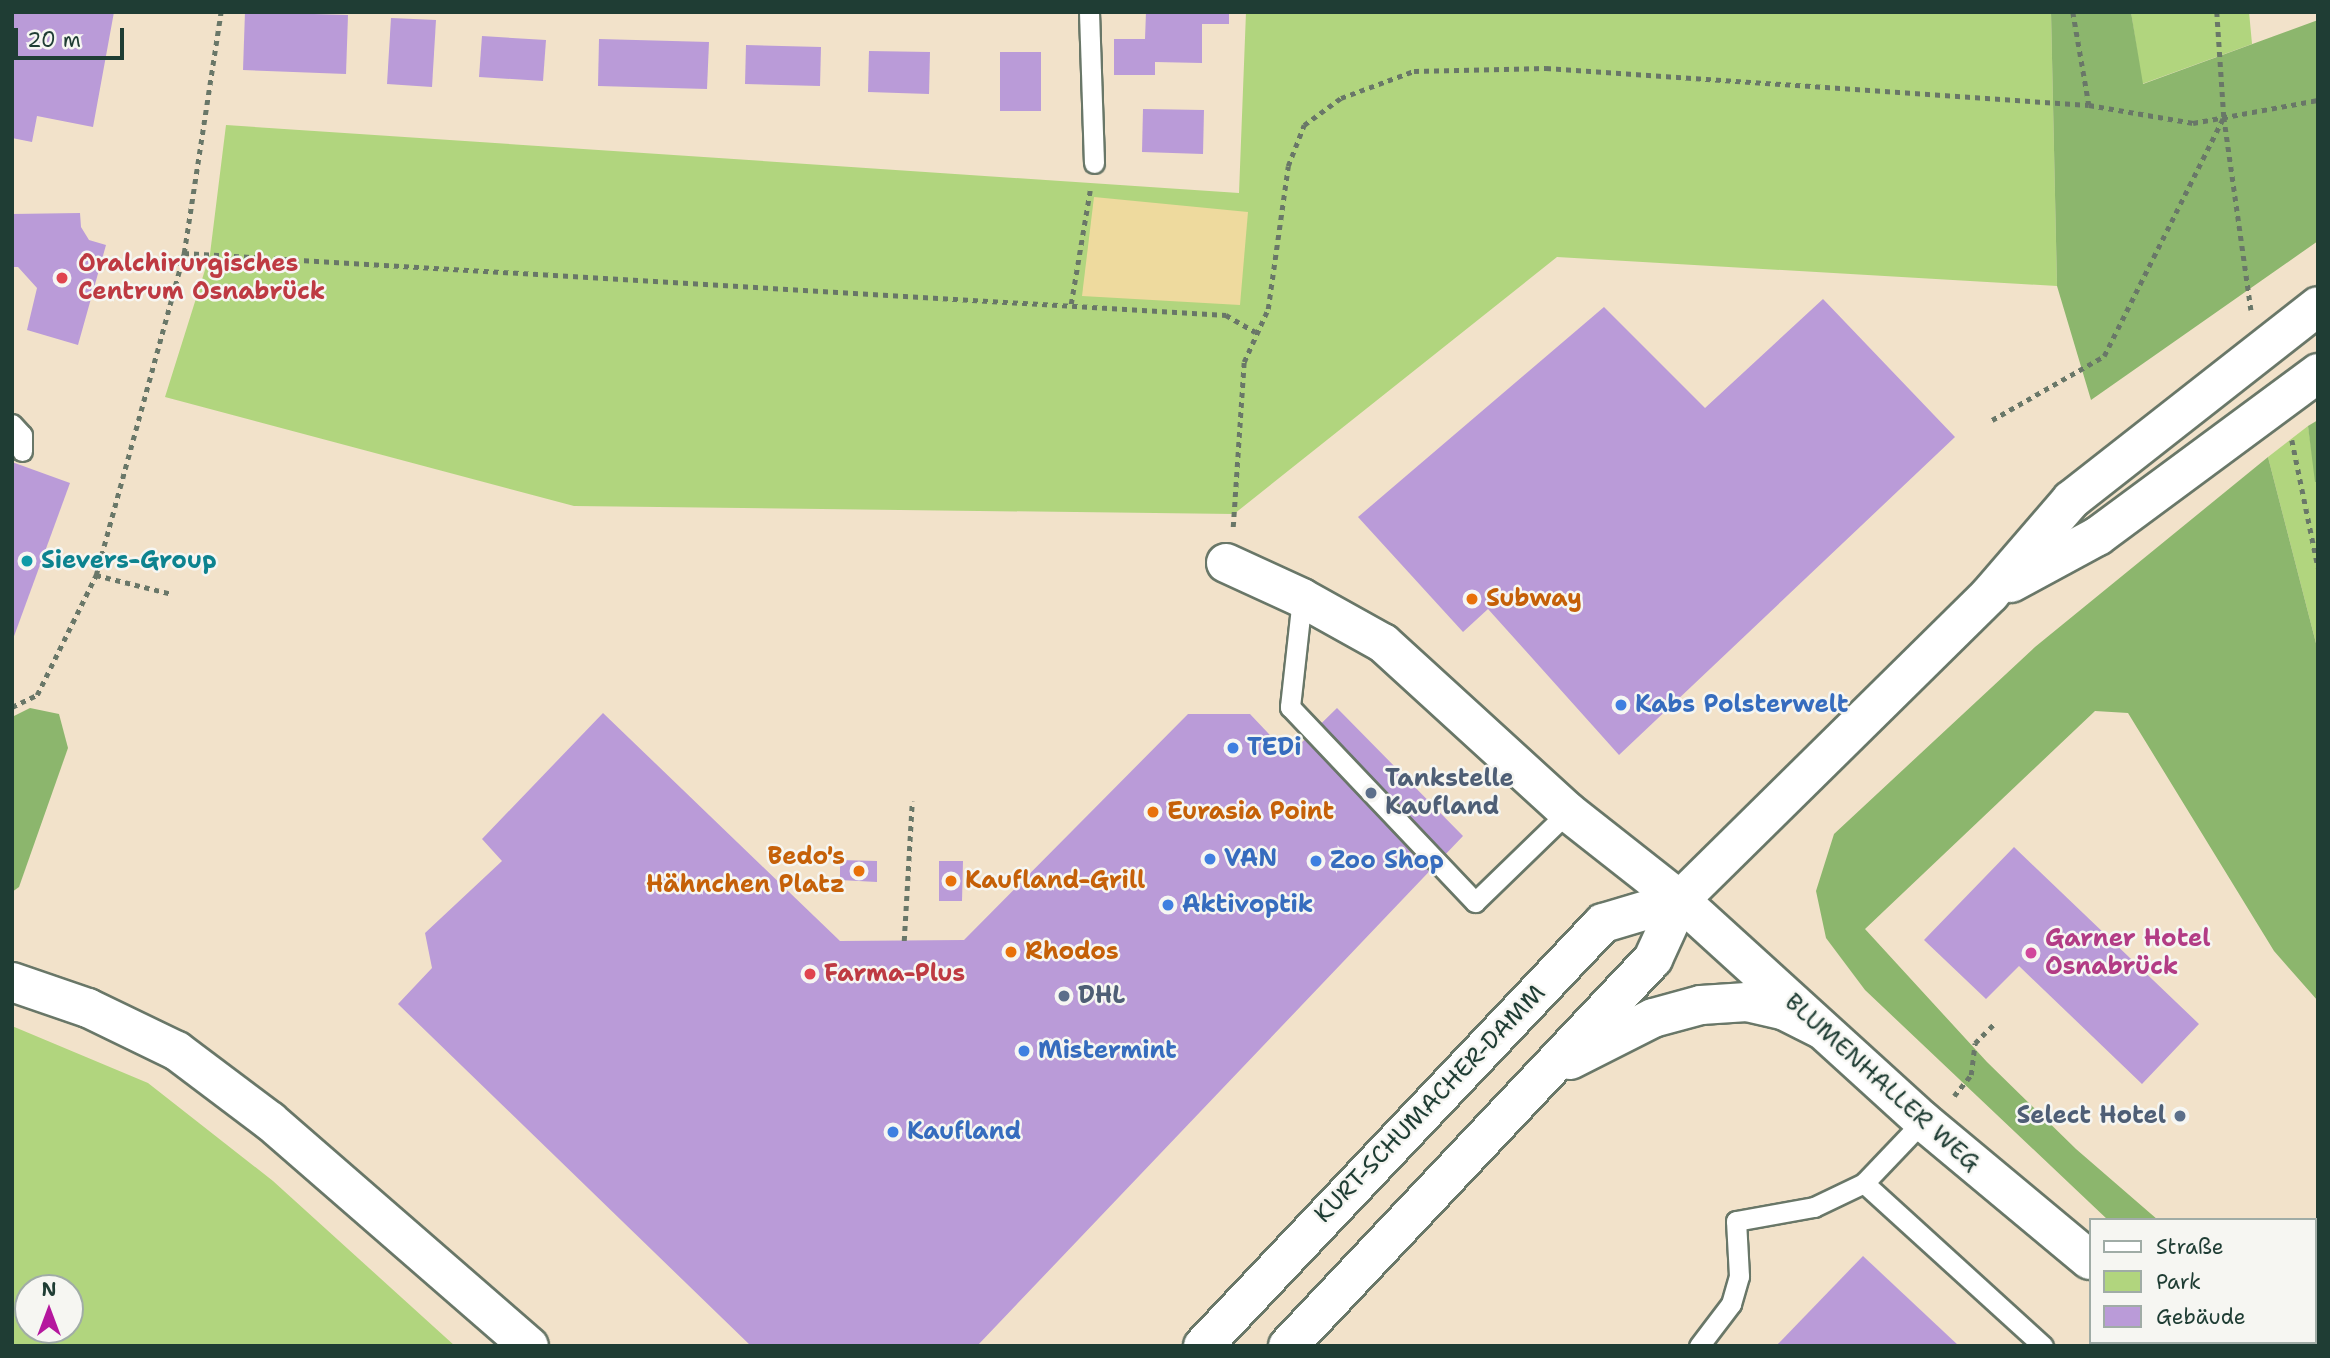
<!DOCTYPE html>
<meta charset="utf-8">
<style>
body{margin:0}
#map{position:relative;width:2330px;height:1358px;overflow:hidden;background:#f2e2ca;font-family:"Shantell Sans",sans-serif}
div>[style]{position:absolute}
.green>*{inset:0;background:#b1d57e}
.forest>*{inset:0;background:#8cb66d}
.sand>*{inset:0;background:#eeda9e}
.building>*{inset:0;background:#ba9bd8}
.path>*{height:4.5px;margin-top:-2.25px;transform-origin:0;background:repeating-linear-gradient(90deg,#697768 0 5px,transparent 0 10px)}
.roads{filter:drop-shadow(2px 0 #697768) drop-shadow(-2px 0 #697768) drop-shadow(0 2px #697768) drop-shadow(0 -2px #697768)}
.service>*{height:19px;margin:-9.5px;padding:0 9.5px;transform-origin:9.5px;border-radius:9.5px;background:#fff}
.minor>*{height:38px;margin:-19px;padding:0 19px;transform-origin:19px;border-radius:19px;background:#fff}
.secondary>*{height:38px;margin:-19px;padding:0 19px;transform-origin:19px;border-radius:19px;background:#fff}
.motorway>*{height:38px;margin:-19px;padding:0 19px;transform-origin:19px;border-radius:19px;background:#fff}
.dots>*{width:19px;height:19px;translate:-50% -50%;box-sizing:border-box;border:4px solid #f6f6f2;border-radius:50%}
span{translate:-50% -50%;white-space:nowrap;text-align:center;line-height:1.15;-webkit-text-stroke:5px #f6f6f2;paint-order:stroke}
.health-label{font-size:24px;color:#be3a42;font-weight:700}
.left{translate:0 -50%;text-align:left}
.culture-label{font-size:24px;color:#0d838f;font-weight:700}
.food-label{font-size:24px;color:#c56008;font-weight:700}
.right{translate:-100% -50%;text-align:right}
.shop-label{font-size:24px;color:#366cbe;font-weight:700}
.service-label{font-size:24px;color:#4e5e75;font-weight:700}
.hotel-label{font-size:24px;color:#b23c85;font-weight:700}
.street-label{font-size:24px;color:#1f3d34}
.frame{position:absolute;inset:0;border:14px solid #1f3d34;pointer-events:none}
.legend{position:absolute;left:2089px;top:1218px;width:228px;height:126px;box-sizing:border-box;background:#f6f6f2;border:2px solid #a0aca6;margin:0;padding:9px 12px;list-style:none;font-size:21px;color:#1f3d34}
.legend li{display:flex;align-items:center;gap:14px;height:35px}
.legend b{width:35px;border:2px solid #a0aca6}
.north{position:absolute;left:14px;top:1274px;width:70px;height:70px;box-sizing:border-box;background:#f6f6f2;border:2px solid #a0aca6;border-radius:50%;rotate:0deg;font-size:19px;font-weight:700;line-height:28px;text-align:center;color:#1f3d34}
.north::after{content:'';display:block;margin:auto;width:24px;height:32px;background:#b5179e;clip-path:polygon(50% 0,100% 100%,50% 72%,0 100%)}
.scale{position:absolute;left:14px;top:28px;width:110px;height:32px;box-sizing:border-box;border:4px solid #1f3d34;border-top:0;padding-left:9px;font-size:21px;line-height:24px;white-space:nowrap;color:#1f3d34;-webkit-text-stroke:5px #f6f6f2;paint-order:stroke}
</style>
<div id="map">
<div class="green">
<i style="clip-path:polygon(1246px 12px,2051px 12px,2057px 286px,1557px 257px,1234px 514px,574px 506px,165px 397px,210px 254px,226px 125px,1239px 193px)"></i>
<i style="clip-path:polygon(2131px 12px,2249px 12px,2252px 44px,2142px 84px)"></i>
<i style="clip-path:polygon(2308px 426px,2318px 494px,2318px 651px,2268px 457px)"></i>
<i style="clip-path:polygon(evenodd,12px 1026px,148px 1083px,273px 1181px,455px 1346px,12px 1346px,12px 1026px,70px 1288px,70px 1330px,28px 1330px,28px 1288px,70px 1288px)"></i>
</div>
<div class="forest">
<i style="clip-path:polygon(2051px 12px,2131px 12px,2143px 84px,2318px 20px,2318px 241px,2091px 400px,2057px 286px)"></i>
<i style="clip-path:polygon(2318px 420px,2318px 482px,2315px 482px,2308px 426px)"></i>
<i style="clip-path:polygon(2268px 457px,2318px 651px,2318px 1001px,2274px 951px,2128px 713px,2095px 711px,1865px 929px,1987px 1062px,2076px 1149px,2158px 1220px,2108px 1220px,1865px 990px,1826px 938px,1816px 891px,1834px 834px,2035px 647px)"></i>
<i style="clip-path:polygon(30px 708px,59px 714px,68px 748px,19px 887px,12px 892px,12px 717px)"></i>
</div>
<div class="sand">
<i style="clip-path:polygon(1094px 197px,1248px 212px,1240px 305px,1082px 296px)"></i>
</div>
<div class="building">
<i style="clip-path:polygon(12px 12px,114px 12px,93px 127px,37px 116px,32px 142px,12px 138px)"></i>
<i style="clip-path:polygon(245px 12px,348px 15px,346px 74px,243px 70px)"></i>
<i style="clip-path:polygon(1146px 12px,1229px 12px,1229px 24px,1202px 24px,1202px 63px,1155px 62px,1155px 75px,1114px 75px,1114px 39px,1145px 39px)"></i>
<i style="clip-path:polygon(391px 18px,436px 20px,432px 87px,387px 84px)"></i>
<i style="clip-path:polygon(482px 36px,546px 40px,543px 81px,479px 77px)"></i>
<i style="clip-path:polygon(599px 39px,709px 42px,707px 89px,598px 86px)"></i>
<i style="clip-path:polygon(746px 45px,821px 47px,820px 86px,745px 84px)"></i>
<i style="clip-path:polygon(869px 51px,930px 52px,929px 94px,868px 92px)"></i>
<i style="clip-path:polygon(1000px 52px,1041px 52px,1041px 111px,1000px 111px)"></i>
<i style="clip-path:polygon(1143px 109px,1204px 110px,1203px 154px,1142px 152px)"></i>
<i style="clip-path:polygon(80px 213px,81px 227px,89px 240px,106px 245px,78px 345px,27px 330px,37px 288px,18px 267px,12px 267px,12px 214px)"></i>
<i style="clip-path:polygon(1823px 299px,1955px 437px,1619px 755px,1488px 609px,1463px 632px,1358px 517px,1604px 307px,1705px 408px)"></i>
<i style="clip-path:polygon(12px 462px,70px 483px,13px 639px,12px 639px)"></i>
<i style="clip-path:polygon(1337px 708px,1463px 836px,977px 1346px,751px 1346px,398px 1004px,432px 968px,425px 933px,502px 861px,482px 839px,603px 713px,840px 941px,964px 940px,1188px 714px,1250px 714px,1289px 755px)"></i>
<i style="clip-path:polygon(2014px 847px,2199px 1024px,2142px 1084px,2019px 966px,1986px 999px,1924px 940px)"></i>
<i style="clip-path:polygon(840px 860px,877px 861px,877px 882px,840px 880px)"></i>
<i style="clip-path:polygon(939px 861px,963px 861px,962px 901px,939px 901px)"></i>
<i style="clip-path:polygon(1863px 1256px,1959px 1346px,1776px 1346px)"></i>
</div>
<div class="path">
<i style="left:2073px;top:12px;width:94px;rotate:80.2deg"></i>
<i style="left:2217px;top:12px;width:105px;rotate:86.2deg"></i>
<i style="left:2224px;top:117px;width:195px;rotate:82deg"></i>
<i style="left:184px;top:253px;width:1044px;rotate:3.41deg"></i>
<i style="left:1226px;top:315px;width:34px;rotate:30deg"></i>
<i style="left:1071px;top:304px;width:115px;rotate:-80.5deg"></i>
<i style="left:1992px;top:420px;width:129px;rotate:-29.7deg"></i>
<i style="left:2104px;top:356px;width:266px;rotate:-63.4deg"></i>
<i style="left:2292px;top:440px;width:130px;rotate:78.4deg"></i>
<i style="left:1233px;top:527px;width:165px;rotate:-86.2deg"></i>
<i style="left:1244px;top:362px;width:58px;rotate:-65.6deg"></i>
<i style="left:1268px;top:309px;width:144px;rotate:-82deg"></i>
<i style="left:1288px;top:166px;width:44px;rotate:-68.7deg"></i>
<i style="left:1304px;top:125px;width:46px;rotate:-36.1deg"></i>
<i style="left:1341px;top:98px;width:78px;rotate:-20.3deg"></i>
<i style="left:1414px;top:71px;width:132px;rotate:-1.3deg"></i>
<i style="left:1546px;top:68px;width:544px;rotate:3.9deg"></i>
<i style="left:2089px;top:105px;width:106px;rotate:9.8deg"></i>
<i style="left:2193px;top:123px;width:127px;rotate:-10.4deg"></i>
<i style="left:96px;top:575px;width:78px;rotate:14deg"></i>
<i style="left:12px;top:707px;width:28px;rotate:-26deg"></i>
<i style="left:37px;top:695px;width:134px;rotate:-63.8deg"></i>
<i style="left:96px;top:575px;width:334px;rotate:-74.7deg"></i>
<i style="left:184px;top:253px;width:244px;rotate:-81.3deg"></i>
<i style="left:904px;top:941px;width:140px;rotate:-86.7deg"></i>
<i style="left:1954px;top:1096px;width:27px;rotate:-51deg"></i>
<i style="left:1971px;top:1075px;width:32px;rotate:-83deg"></i>
<i style="left:1975px;top:1043px;width:27px;rotate:-45deg"></i>
</div>
<div class="roads">
<div class="service">
<i style="left:1089px;top:12px;width:151px;rotate:88.1deg"></i>
<i style="left:12px;top:424px;width:15px;rotate:48deg"></i>
<i style="left:22px;top:435px;width:16px;rotate:90deg"></i>
<i style="left:1302px;top:598px;width:110px;rotate:96.3deg"></i>
<i style="left:1290px;top:707px;width:269px;rotate:46.5deg"></i>
<i style="left:1475px;top:902px;width:129px;rotate:-44.1deg"></i>
<i style="left:1864px;top:1183px;width:242px;rotate:42.3deg"></i>
<i style="left:1699px;top:1346px;width:53px;rotate:-52.7deg"></i>
<i style="left:1731px;top:1304px;width:29px;rotate:-74deg"></i>
<i style="left:1739px;top:1276px;width:55px;rotate:-93.1deg"></i>
<i style="left:1736px;top:1221px;width:79px;rotate:-10.2deg"></i>
<i style="left:1814px;top:1207px;width:55px;rotate:-25.6deg"></i>
<i style="left:1864px;top:1183px;width:86px;rotate:-46.4deg"></i>
<i style="left:2141px;top:1346px;width:5px;rotate:-53deg"></i>
</div>
<div class="minor">
<i style="left:1226px;top:563px;width:84px;rotate:24.7deg"></i>
<i style="left:1302px;top:598px;width:93px;rotate:29.1deg"></i>
<i style="left:1383px;top:643px;width:251px;rotate:42.4deg"></i>
<i style="left:1568px;top:812px;width:142px;rotate:38.2deg"></i>
<i style="left:1680px;top:900px;width:328px;rotate:42.3deg"></i>
<i style="left:1923px;top:1121px;width:217px;rotate:39.8deg"></i>
<i style="left:2214px;top:1342px;width:10px;rotate:24deg"></i>
</div>
<div class="secondary">
<i style="left:2011px;top:583px;width:99px;rotate:-28.4deg"></i>
<i style="left:2098px;top:536px;width:274px;rotate:-36.5deg"></i>
<i style="left:1570px;top:1060px;width:93px;rotate:-26.8deg"></i>
<i style="left:1653px;top:1018px;width:50px;rotate:-15.2deg"></i>
<i style="left:1701px;top:1005px;width:46px;rotate:-3.7deg"></i>
<i style="left:1747px;top:1002px;width:39px;rotate:13deg"></i>
<i style="left:1785px;top:1011px;width:40px;rotate:26.6deg"></i>
<i style="left:1203px;top:1346px;width:582px;rotate:-46.6deg"></i>
<i style="left:1603px;top:923px;width:80px;rotate:-16.6deg"></i>
<i style="left:1288px;top:1346px;width:532px;rotate:-46.68deg"></i>
<i style="left:1653px;top:959px;width:65px;rotate:-65.4deg"></i>
<i style="left:1680px;top:900px;width:436px;rotate:-44.6deg"></i>
<i style="left:1990px;top:594px;width:124px;rotate:-49.2deg"></i>
<i style="left:2071px;top:500px;width:314px;rotate:-38.1deg"></i>
</div>
<div class="motorway">
<i style="left:12px;top:982px;width:80px;rotate:18.9deg"></i>
<i style="left:88px;top:1008px;width:99px;rotate:25.8deg"></i>
<i style="left:177px;top:1051px;width:116px;rotate:37deg"></i>
<i style="left:270px;top:1121px;width:343px;rotate:41deg"></i>
</div>
</div>
<div class="dots">
<i style="left:62px;top:278px;background:#e0444e"></i>
<i style="left:27px;top:561px;background:#0f9aa8"></i>
<i style="left:1472px;top:599px;background:#e8710a"></i>
<i style="left:1621px;top:705px;background:#3f7fe0"></i>
<i style="left:1233px;top:748px;background:#3f7fe0"></i>
<i style="left:1371px;top:793px;background:#5c6f8a"></i>
<i style="left:1153px;top:812px;background:#e8710a"></i>
<i style="left:1210px;top:859px;background:#3f7fe0"></i>
<i style="left:1316px;top:861px;background:#3f7fe0"></i>
<i style="left:859px;top:871px;background:#e8710a"></i>
<i style="left:951px;top:881px;background:#e8710a"></i>
<i style="left:1168px;top:905px;background:#3f7fe0"></i>
<i style="left:1011px;top:952px;background:#e8710a"></i>
<i style="left:2031px;top:953px;background:#d1479c"></i>
<i style="left:810px;top:974px;background:#e0444e"></i>
<i style="left:1064px;top:996px;background:#5c6f8a"></i>
<i style="left:1024px;top:1051px;background:#3f7fe0"></i>
<i style="left:2180px;top:1116px;background:#5c6f8a"></i>
<i style="left:893px;top:1132px;background:#3f7fe0"></i>
</div>
<div class="health-label">
<span class="left" style="left:78px;top:278px">Oralchirurgisches<br>Centrum Osnabrück</span>
<span class="left" style="left:824px;top:974px">Farma-Plus</span>
</div>
<div class="culture-label">
<span class="left" style="left:41px;top:561px">Sievers-Group</span>
</div>
<div class="food-label">
<span class="left" style="left:1486px;top:599px">Subway</span>
<span class="left" style="left:1167px;top:812px">Eurasia Point</span>
<span class="right" style="left:845px;top:871px">Bedo's<br>Hähnchen Platz</span>
<span class="left" style="left:965px;top:881px">Kaufland-Grill</span>
<span class="left" style="left:1025px;top:952px">Rhodos</span>
</div>
<div class="shop-label">
<span class="left" style="left:1635px;top:705px">Kabs Polsterwelt</span>
<span class="left" style="left:1247px;top:748px">TEDi</span>
<span class="left" style="left:1224px;top:859px">VAN</span>
<span class="left" style="left:1330px;top:861px">Zoo Shop</span>
<span class="left" style="left:1182px;top:905px">Aktivoptik</span>
<span class="left" style="left:1038px;top:1051px">Mistermint</span>
<span class="left" style="left:907px;top:1132px">Kaufland</span>
</div>
<div class="service-label">
<span class="left" style="left:1385px;top:793px">Tankstelle<br>Kaufland</span>
<span class="left" style="left:1078px;top:996px">DHL</span>
<span class="right" style="left:2166px;top:1116px">Select Hotel</span>
</div>
<div class="hotel-label">
<span class="left" style="left:2045px;top:953px">Garner Hotel<br>Osnabrück</span>
</div>
<div class="street-label">
<span style="left:1882px;top:1083px;rotate:42deg">BLUMENHALLER WEG</span>
<span style="left:1430px;top:1104px;rotate:-46deg">KURT-SCHUMACHER-DAMM</span>
</div>
<div class="frame"></div>
<ul class="legend">
<li><b style="height:9px;background:#fff"></b>Straße</li>
<li><b style="height:19px;background:#b1d57e"></b>Park</li>
<li><b style="height:19px;background:#ba9bd8"></b>Gebäude</li>
</ul>
<div class="north">N</div>
<div class="scale">20 m</div>
</div>
